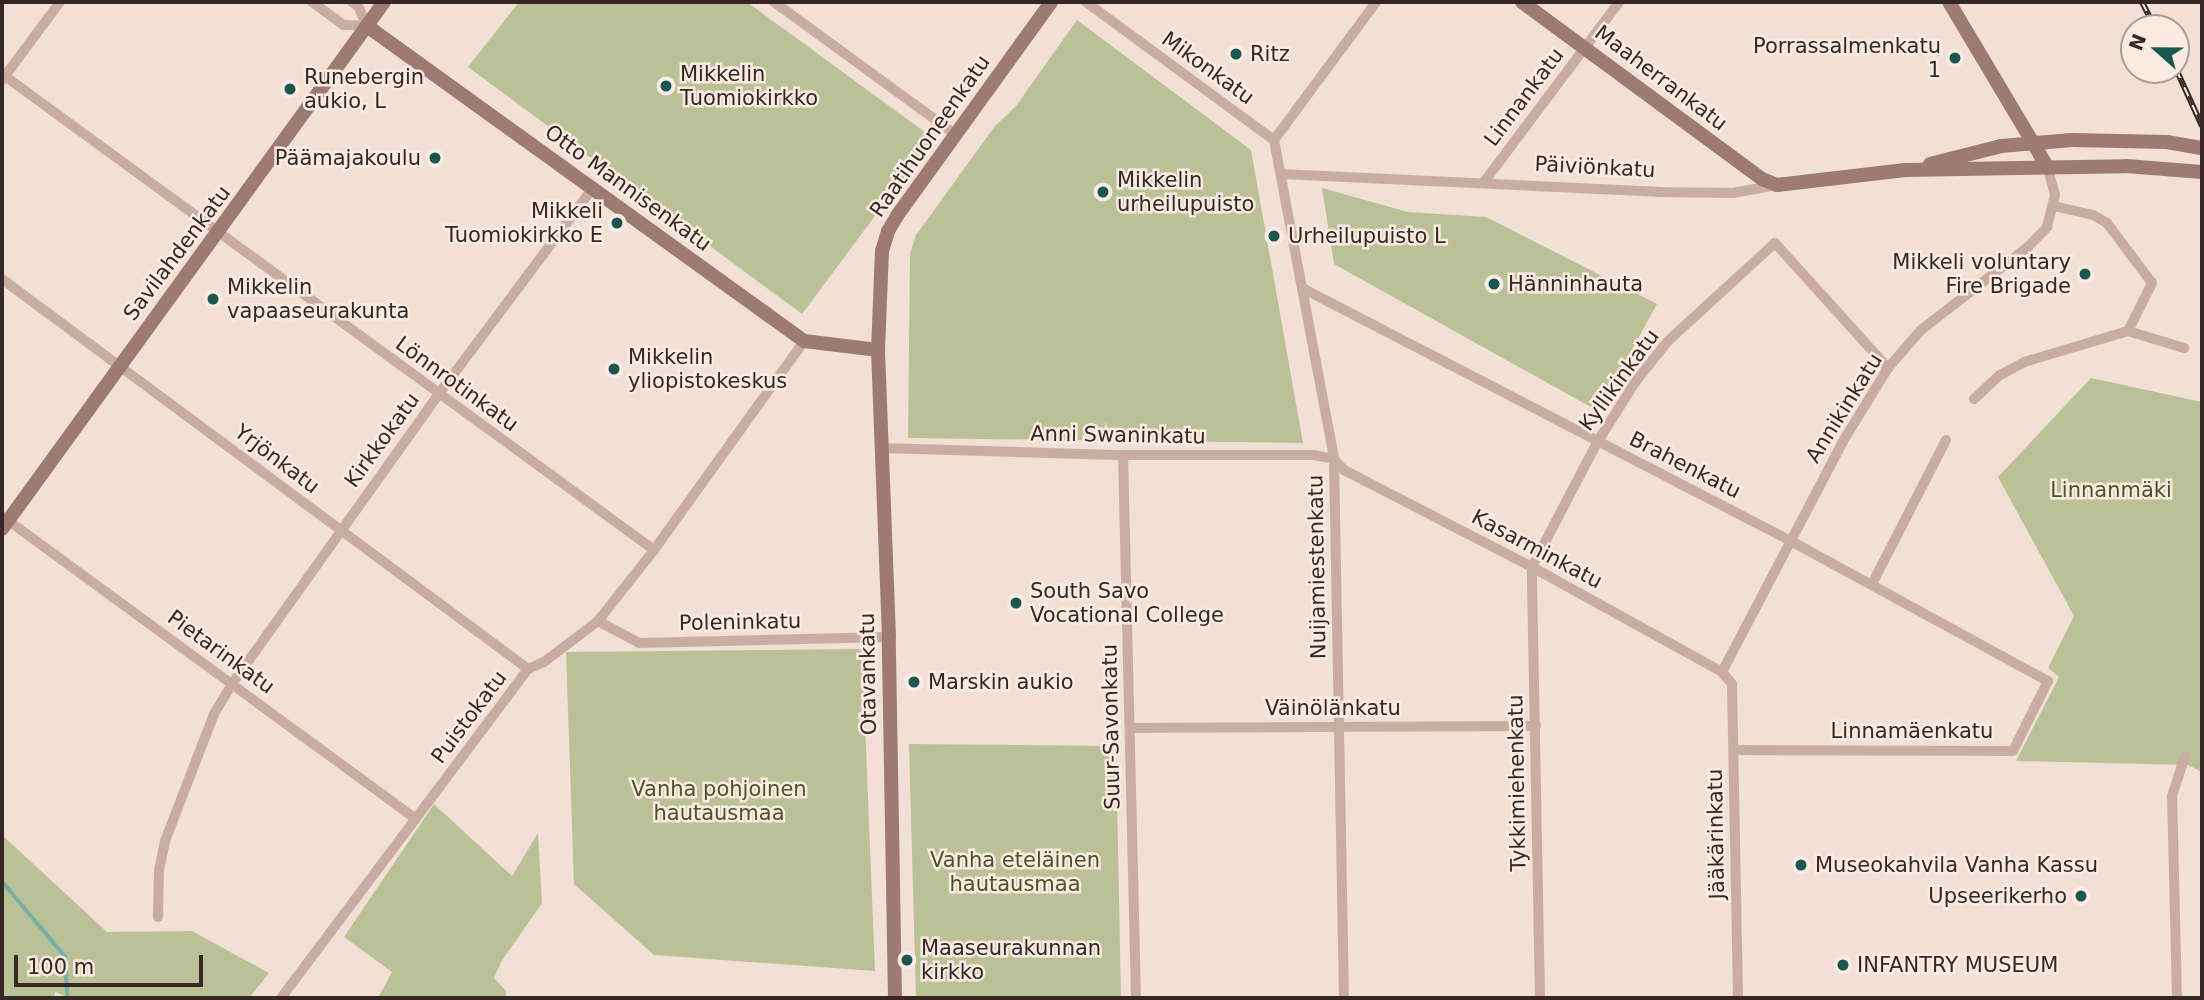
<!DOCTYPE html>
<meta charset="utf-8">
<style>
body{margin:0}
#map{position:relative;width:2204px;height:1000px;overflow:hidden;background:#f2e0d6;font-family:"DejaVu Sans",sans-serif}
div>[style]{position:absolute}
.green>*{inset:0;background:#bac196}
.stream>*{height:3.5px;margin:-1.75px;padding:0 1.75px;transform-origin:1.75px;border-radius:1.75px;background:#74b0a8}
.street>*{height:10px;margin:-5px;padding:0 5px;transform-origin:5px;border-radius:5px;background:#caada2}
.secondary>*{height:14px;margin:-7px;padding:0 7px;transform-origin:7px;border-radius:7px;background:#9d7b73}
.rail>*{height:6px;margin-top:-3px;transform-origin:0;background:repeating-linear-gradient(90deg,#f9ebe2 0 10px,#342725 0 20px);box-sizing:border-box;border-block:2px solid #342725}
.dots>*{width:19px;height:19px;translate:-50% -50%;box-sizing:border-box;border:4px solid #f9ebe2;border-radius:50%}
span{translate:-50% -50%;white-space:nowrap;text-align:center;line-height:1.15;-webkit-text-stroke:5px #f9ebe2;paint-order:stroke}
.poi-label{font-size:21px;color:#342725}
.right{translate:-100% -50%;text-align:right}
.left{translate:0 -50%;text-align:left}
.street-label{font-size:21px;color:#342725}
.park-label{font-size:21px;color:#4b5327}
.frame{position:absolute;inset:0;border:4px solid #342725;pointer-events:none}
.north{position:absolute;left:2120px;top:14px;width:70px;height:70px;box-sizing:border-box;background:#f9ebe2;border:2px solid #aa9d96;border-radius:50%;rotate:291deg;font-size:19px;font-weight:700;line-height:28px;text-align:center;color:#342725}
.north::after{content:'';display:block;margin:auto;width:24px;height:32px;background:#195750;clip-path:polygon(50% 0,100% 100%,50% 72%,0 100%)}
.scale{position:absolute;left:14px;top:955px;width:189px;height:32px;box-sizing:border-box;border:4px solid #342725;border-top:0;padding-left:9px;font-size:21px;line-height:24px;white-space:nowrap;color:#342725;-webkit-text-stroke:5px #f9ebe2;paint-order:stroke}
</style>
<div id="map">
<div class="green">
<i style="clip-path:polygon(519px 2px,747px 2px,933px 138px,802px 314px,468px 67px)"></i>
<i style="clip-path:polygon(1077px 20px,1251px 150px,1303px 443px,908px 438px,910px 254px,916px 235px,995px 126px,1016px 106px)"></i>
<i style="clip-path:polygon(1322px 188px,1408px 212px,1486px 217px,1657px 304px,1598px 411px,1334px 264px)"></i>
<i style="clip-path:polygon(2091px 378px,2202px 402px,2202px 772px,2188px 765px,2016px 761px,2059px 677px,2048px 668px,2074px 616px,1998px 477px)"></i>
<i style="clip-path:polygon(862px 649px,875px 971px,654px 955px,574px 884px,566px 652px)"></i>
<i style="clip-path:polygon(909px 744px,1116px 746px,1121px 998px,916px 998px)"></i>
<i style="clip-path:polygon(434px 804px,512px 876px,538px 833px,542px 903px,501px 962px,494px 978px,506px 991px,506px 998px,378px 998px,392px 972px,344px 937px)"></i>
<i style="clip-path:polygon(2px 835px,107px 932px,192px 931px,269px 973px,249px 998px,70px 998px,55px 992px,54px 998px,2px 998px)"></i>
</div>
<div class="stream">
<i style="left:2px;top:881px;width:98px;rotate:50deg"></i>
<i style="left:65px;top:956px;width:42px;rotate:85.9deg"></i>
</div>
<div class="street">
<i style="left:312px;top:2px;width:39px;rotate:36deg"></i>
<i style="left:344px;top:25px;width:23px;rotate:2deg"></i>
<i style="left:367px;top:26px;width:22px;rotate:-114deg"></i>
<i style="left:358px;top:6px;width:7px;rotate:-146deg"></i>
<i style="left:774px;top:2px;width:224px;rotate:36.1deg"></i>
<i style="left:1086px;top:2px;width:233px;rotate:36.3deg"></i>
<i style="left:2px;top:74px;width:807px;rotate:36.13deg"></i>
<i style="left:2px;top:80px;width:97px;rotate:-53.4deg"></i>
<i style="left:1274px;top:140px;width:325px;rotate:79.3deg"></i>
<i style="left:1334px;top:459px;width:539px;rotate:88.94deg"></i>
<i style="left:1274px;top:140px;width:172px;rotate:-53.5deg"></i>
<i style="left:1281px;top:174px;width:377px;rotate:2.7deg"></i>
<i style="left:1658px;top:192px;width:75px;rotate:0.8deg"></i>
<i style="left:1733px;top:193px;width:44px;rotate:-10.5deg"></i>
<i style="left:1484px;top:182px;width:225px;rotate:-53.1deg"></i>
<i style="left:2px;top:279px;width:655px;rotate:36.55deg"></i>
<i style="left:1302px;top:288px;width:548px;rotate:27.36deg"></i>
<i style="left:1789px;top:540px;width:295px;rotate:28.6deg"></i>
<i style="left:2048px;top:681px;width:78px;rotate:116.6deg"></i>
<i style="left:2013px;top:751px;width:279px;rotate:-179.8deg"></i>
<i style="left:2128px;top:331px;width:59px;rotate:16.9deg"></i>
<i style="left:1974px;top:399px;width:35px;rotate:-43deg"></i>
<i style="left:2000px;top:375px;width:27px;rotate:-28deg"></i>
<i style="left:2024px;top:362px;width:109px;rotate:-16.6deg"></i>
<i style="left:2128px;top:331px;width:54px;rotate:-63.4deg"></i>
<i style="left:2152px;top:283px;width:75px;rotate:-126.9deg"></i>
<i style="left:2107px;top:223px;width:16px;rotate:-150deg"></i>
<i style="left:2093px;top:215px;width:40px;rotate:-167deg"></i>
<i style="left:882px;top:448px;width:241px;rotate:1.7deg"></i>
<i style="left:1123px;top:455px;width:191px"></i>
<i style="left:1314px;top:455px;width:20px;rotate:11deg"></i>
<i style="left:1123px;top:455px;width:543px;rotate:88.63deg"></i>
<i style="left:1334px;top:459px;width:15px;rotate:48deg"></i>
<i style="left:1344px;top:470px;width:212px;rotate:27.3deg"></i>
<i style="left:1532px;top:567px;width:217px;rotate:28.9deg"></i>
<i style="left:1722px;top:672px;width:16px;rotate:50deg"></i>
<i style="left:1732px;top:684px;width:314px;rotate:88.9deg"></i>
<i style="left:2px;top:516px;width:513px;rotate:36.2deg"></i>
<i style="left:1872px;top:584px;width:162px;rotate:-62.8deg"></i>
<i style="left:598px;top:621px;width:47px;rotate:28.2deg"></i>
<i style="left:639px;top:643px;width:250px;rotate:-1.4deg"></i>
<i style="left:1722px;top:672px;width:259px;rotate:-62.3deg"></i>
<i style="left:1842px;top:443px;width:88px;rotate:-58.5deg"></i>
<i style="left:1888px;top:368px;width:50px;rotate:-49deg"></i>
<i style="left:1921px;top:330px;width:135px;rotate:-37.8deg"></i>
<i style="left:2028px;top:247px;width:28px;rotate:-46deg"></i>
<i style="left:2047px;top:227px;width:33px;rotate:-76deg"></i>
<i style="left:2055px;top:195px;width:28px;rotate:-105deg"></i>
<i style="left:1130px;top:728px;width:406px;rotate:-0.3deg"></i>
<i style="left:158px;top:917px;width:47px;rotate:-88.8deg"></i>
<i style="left:159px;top:870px;width:30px;rotate:-78deg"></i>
<i style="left:165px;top:841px;width:136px;rotate:-68.9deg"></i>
<i style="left:214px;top:714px;width:35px;rotate:-59deg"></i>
<i style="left:232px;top:684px;width:355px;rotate:-54.5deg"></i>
<i style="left:438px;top:395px;width:259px;rotate:-53.2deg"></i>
<i style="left:281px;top:998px;width:411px;rotate:-53.1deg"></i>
<i style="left:528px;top:669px;width:17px;rotate:-24deg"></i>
<i style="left:544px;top:662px;width:68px;rotate:-37.2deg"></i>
<i style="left:598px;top:621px;width:90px;rotate:-51.7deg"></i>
<i style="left:654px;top:550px;width:257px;rotate:-54.3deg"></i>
<i style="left:1540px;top:998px;width:431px;rotate:-91.1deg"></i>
<i style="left:1532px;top:567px;width:142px;rotate:-62.4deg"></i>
<i style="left:1598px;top:441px;width:71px;rotate:-57.7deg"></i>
<i style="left:1636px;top:381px;width:51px;rotate:-51.3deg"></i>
<i style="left:1668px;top:341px;width:145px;rotate:-42.5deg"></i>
<i style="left:1775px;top:243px;width:169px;rotate:47.9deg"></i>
<i style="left:2177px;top:998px;width:202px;rotate:-91.4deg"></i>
<i style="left:2172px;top:796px;width:42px;rotate:-72deg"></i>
</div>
<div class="secondary">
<i style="left:1522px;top:2px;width:298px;rotate:36.4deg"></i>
<i style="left:1762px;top:179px;width:16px;rotate:22deg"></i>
<i style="left:1777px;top:185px;width:129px;rotate:-6.7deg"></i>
<i style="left:1905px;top:170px;width:221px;rotate:-1deg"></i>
<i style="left:2126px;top:166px;width:76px;rotate:4.5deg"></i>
<i style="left:1949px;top:2px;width:193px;rotate:59.2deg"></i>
<i style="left:367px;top:26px;width:539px;rotate:35.78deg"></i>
<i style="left:804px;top:341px;width:75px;rotate:6.9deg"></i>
<i style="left:1930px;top:164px;width:73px;rotate:-14.2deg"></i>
<i style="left:2001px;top:146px;width:71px;rotate:-4.8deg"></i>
<i style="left:2072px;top:140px;width:95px;rotate:1.2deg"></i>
<i style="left:2167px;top:142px;width:36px;rotate:10deg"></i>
<i style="left:2px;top:529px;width:651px;rotate:-54.06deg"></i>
<i style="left:895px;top:998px;width:361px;rotate:-91deg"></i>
<i style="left:889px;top:637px;width:287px;rotate:-92.2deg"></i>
<i style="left:878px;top:350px;width:99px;rotate:-87.7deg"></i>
<i style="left:882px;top:251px;width:21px;rotate:-73deg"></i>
<i style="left:888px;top:231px;width:21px;rotate:-59deg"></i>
<i style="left:899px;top:213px;width:260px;rotate:-54.2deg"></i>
</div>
<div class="rail">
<i style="left:2142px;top:2px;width:29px;rotate:63deg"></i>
<i style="left:2176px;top:69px;width:63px;rotate:65.5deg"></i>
</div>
<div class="dots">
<i style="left:1236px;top:54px;background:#195750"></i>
<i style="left:1955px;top:58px;background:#195750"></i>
<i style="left:666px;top:86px;background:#195750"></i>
<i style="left:290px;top:89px;background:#195750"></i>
<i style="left:435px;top:158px;background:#195750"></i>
<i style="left:1103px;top:192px;background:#195750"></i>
<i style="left:617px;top:223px;background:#195750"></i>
<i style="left:1274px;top:236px;background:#195750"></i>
<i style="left:2085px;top:274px;background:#195750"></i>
<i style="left:1494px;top:284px;background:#195750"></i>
<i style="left:213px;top:299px;background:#195750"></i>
<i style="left:614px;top:369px;background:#195750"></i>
<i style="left:1016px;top:603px;background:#195750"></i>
<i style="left:914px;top:682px;background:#195750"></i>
<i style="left:1801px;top:865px;background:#195750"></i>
<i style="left:2081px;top:896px;background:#195750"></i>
<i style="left:907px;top:960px;background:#195750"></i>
<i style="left:1843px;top:965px;background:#195750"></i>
</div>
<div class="poi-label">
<span class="right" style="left:1941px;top:58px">Porrassalmenkatu<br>1</span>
<span class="left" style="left:1250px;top:54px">Ritz</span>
<span class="left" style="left:680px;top:86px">Mikkelin<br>Tuomiokirkko</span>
<span class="left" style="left:304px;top:89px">Runebergin<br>aukio, L</span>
<span class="right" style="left:421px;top:158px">Päämajakoulu</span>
<span class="left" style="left:1117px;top:192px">Mikkelin<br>urheilupuisto</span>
<span class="right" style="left:603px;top:223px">Mikkeli<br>Tuomiokirkko E</span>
<span class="left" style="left:1288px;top:236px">Urheilupuisto L</span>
<span class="right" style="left:2071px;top:274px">Mikkeli voluntary<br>Fire Brigade</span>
<span class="left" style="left:1508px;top:284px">Hänninhauta</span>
<span class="left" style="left:227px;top:299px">Mikkelin<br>vapaaseurakunta</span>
<span class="left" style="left:628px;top:369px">Mikkelin<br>yliopistokeskus</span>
<span class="left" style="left:1030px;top:603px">South Savo<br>Vocational College</span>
<span class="left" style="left:928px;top:682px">Marskin aukio</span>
<span class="left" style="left:1815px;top:865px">Museokahvila Vanha Kassu</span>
<span class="right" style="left:2067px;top:896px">Upseerikerho</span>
<span class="left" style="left:921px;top:960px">Maaseurakunnan<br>kirkko</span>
<span class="left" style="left:1857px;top:965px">INFANTRY MUSEUM</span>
</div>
<div class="street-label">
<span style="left:1208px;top:68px;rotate:36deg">Mikonkatu</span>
<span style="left:1661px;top:78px;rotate:37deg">Maaherrankatu</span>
<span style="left:1524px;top:97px;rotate:-53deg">Linnankatu</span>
<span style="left:930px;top:136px;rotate:-55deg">Raatihuoneenkatu</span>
<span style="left:1595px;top:167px;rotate:3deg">Päiviönkatu</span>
<span style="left:628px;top:188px;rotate:36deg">Otto Mannisenkatu</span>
<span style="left:177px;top:253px;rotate:-53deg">Savilahdenkatu</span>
<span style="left:1619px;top:380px;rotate:-54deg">Kyllikinkatu</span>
<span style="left:457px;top:384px;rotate:36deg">Lönnrotinkatu</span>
<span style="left:1844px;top:408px;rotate:-58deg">Annikinkatu</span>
<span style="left:1118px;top:435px;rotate:1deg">Anni Swaninkatu</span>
<span style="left:382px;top:440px;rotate:-54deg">Kirkkokatu</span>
<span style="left:277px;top:459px;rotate:37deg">Yrjönkatu</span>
<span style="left:1685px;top:465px;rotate:27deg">Brahenkatu</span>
<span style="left:1537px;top:549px;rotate:28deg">Kasarminkatu</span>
<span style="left:1317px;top:567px;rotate:-91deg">Nuijamiestenkatu</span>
<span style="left:740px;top:622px;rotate:-1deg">Poleninkatu</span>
<span style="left:221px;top:652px;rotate:36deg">Pietarinkatu</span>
<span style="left:868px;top:674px;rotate:-91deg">Otavankatu</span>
<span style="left:1333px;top:708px">Väinölänkatu</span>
<span style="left:469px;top:717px;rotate:-53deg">Puistokatu</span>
<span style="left:1111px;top:727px;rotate:-91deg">Suur-Savonkatu</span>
<span style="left:1912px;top:731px">Linnamäenkatu</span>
<span style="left:1517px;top:783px;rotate:-91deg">Tykkimiehenkatu</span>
<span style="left:1716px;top:834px;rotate:-91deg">Jääkärinkatu</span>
</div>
<div class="park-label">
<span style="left:2111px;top:490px">Linnanmäki</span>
<span style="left:719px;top:801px">Vanha pohjoinen<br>hautausmaa</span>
<span style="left:1015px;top:872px">Vanha eteläinen<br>hautausmaa</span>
</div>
<div class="frame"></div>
<div class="north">N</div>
<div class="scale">100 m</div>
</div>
